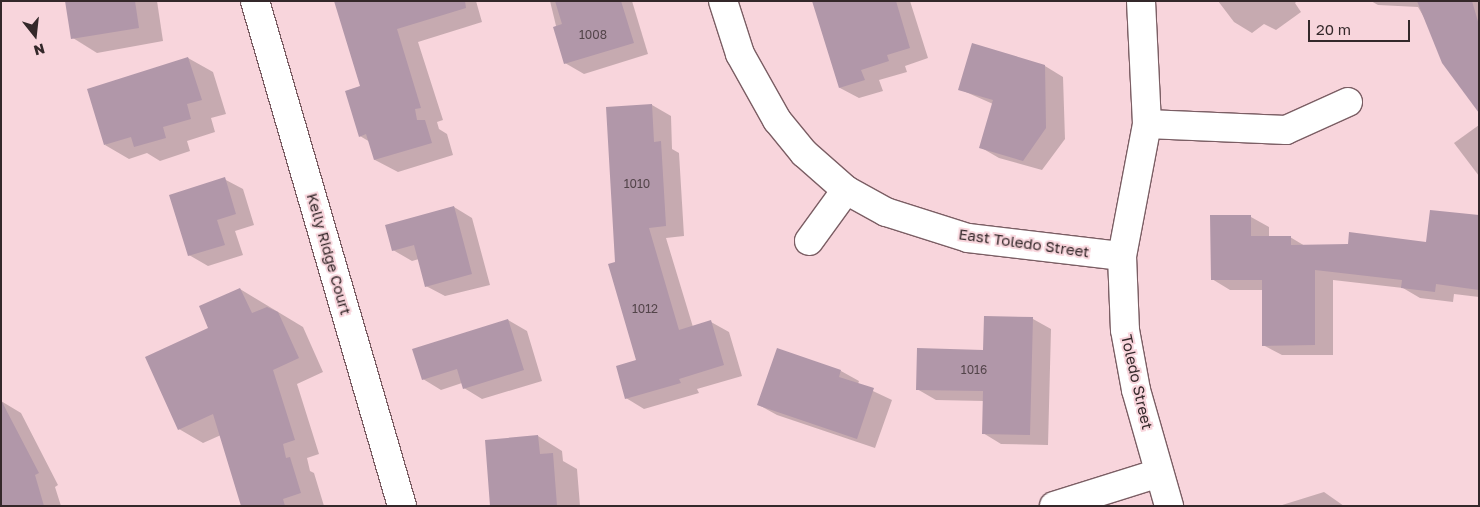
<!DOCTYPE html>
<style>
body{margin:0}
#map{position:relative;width:1480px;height:507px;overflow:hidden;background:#f8d5dc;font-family:"Golos Text",sans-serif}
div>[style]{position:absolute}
.shadow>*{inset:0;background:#0003}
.building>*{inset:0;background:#b197a9}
.roads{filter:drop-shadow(1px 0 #7b5e64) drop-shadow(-1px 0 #7b5e64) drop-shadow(0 1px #7b5e64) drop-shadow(0 -1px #7b5e64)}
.street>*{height:28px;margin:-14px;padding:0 14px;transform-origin:14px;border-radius:14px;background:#fff}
span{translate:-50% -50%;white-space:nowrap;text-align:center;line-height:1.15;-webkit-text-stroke:4px #f8d5dc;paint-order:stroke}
.number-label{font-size:12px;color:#53444a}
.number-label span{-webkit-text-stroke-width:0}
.street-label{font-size:15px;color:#34282a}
.frame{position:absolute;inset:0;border:2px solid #34282a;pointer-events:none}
.north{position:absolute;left:10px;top:10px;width:50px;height:50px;-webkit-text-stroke:4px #f8d5dc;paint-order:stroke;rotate:164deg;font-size:14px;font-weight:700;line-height:20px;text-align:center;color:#34282a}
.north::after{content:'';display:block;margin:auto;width:18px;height:22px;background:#34282a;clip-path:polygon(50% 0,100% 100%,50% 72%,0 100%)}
.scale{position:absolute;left:1308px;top:20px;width:102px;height:22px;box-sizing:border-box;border:2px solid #34282a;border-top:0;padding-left:6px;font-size:15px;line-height:18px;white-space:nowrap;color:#34282a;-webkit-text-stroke:4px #f8d5dc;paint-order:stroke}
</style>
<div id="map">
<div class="shadow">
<i style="clip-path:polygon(66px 1px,157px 1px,163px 41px,97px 53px,73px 38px)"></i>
<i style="clip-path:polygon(335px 1px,476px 1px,482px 22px,418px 42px,443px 120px,437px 122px,439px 129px,447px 134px,453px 155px,398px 172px,375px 160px,370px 142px,360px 136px,361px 87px)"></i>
<i style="clip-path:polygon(550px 1px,632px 1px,648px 54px,584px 74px,565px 63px)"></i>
<i style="clip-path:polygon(847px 1px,910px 1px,928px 58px,905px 66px,907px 72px,879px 80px,883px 91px,859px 98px,840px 88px)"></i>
<i style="clip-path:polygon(1218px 1px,1297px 1px,1295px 3px,1301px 12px,1276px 30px,1264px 24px,1252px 33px,1234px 22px)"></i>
<i style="clip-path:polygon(1371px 1px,1479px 1px,1479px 111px,1418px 7px,1378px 5px)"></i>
<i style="clip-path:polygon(188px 58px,213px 72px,226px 114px,211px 118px,215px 132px,187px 141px,190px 151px,160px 161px,147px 153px,129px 159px,105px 145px)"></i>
<i style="clip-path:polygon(1045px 66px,1063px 77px,1065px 139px,1042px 170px,999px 158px,980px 147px,993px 104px,959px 89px)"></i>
<i style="clip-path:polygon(652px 105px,671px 116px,672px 149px,679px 153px,684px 236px,666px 238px,693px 327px,711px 322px,729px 332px,742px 376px,697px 389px,699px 393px,644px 409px,626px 398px,638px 361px,617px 263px,608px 108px)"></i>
<i style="clip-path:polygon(1479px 125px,1479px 176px,1454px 143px)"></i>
<i style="clip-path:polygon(224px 179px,243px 189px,254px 225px,235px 231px,243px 255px,208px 266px,189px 255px)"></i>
<i style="clip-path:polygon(454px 207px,472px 218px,490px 285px,445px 296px,426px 286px,419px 259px,412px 261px,393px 250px)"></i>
<i style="clip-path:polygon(1251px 217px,1269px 227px,1269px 237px,1290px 237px,1305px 246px,1427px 243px,1479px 217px,1479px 297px,1454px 294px,1453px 302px,1420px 298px,1403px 288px,1333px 280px,1333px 355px,1282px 355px,1263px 345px,1263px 290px,1230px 290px,1212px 279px)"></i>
<i style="clip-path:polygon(240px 289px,303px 327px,323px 372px,297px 384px,319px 454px,307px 458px,310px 471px,314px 473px,324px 506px,243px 506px,221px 435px,203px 443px,179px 429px,210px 328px)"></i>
<i style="clip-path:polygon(985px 318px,1033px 319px,1051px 329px,1048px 445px,1001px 444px,983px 433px,984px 401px,936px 400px,917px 389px,984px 351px)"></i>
<i style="clip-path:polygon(508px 320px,527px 331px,542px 381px,482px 399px,464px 388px,462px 383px,441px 390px,423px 379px)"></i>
<i style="clip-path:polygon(841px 371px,859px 381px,858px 384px,892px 400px,875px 448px,777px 415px,759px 405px)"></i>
<i style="clip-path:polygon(1px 401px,21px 413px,58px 485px,55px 487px,61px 506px,1px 506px)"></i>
<i style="clip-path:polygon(538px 436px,562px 451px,563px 461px,577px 469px,580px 506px,491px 506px)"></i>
<i style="clip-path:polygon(1324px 492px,1344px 506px,1279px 506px)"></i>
</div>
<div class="building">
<i style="clip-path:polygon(65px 1px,135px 1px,139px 28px,71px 39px)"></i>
<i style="clip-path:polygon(334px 1px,465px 1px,466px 8px,397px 29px,421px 108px,415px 109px,417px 120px,425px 120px,432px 143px,374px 160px,366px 134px,359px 137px,345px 91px,360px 86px)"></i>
<i style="clip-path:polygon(555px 1px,621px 1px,634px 43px,564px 64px,553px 27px,562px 24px)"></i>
<i style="clip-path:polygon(812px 1px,896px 1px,910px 48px,887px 55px,889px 61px,861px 70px,865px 80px,839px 88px)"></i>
<i style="clip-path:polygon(1417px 1px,1472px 1px,1479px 25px,1479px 113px,1442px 63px)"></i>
<i style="clip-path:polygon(972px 43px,1045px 65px,1046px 128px,1023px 161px,979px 148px,993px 100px,958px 90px)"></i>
<i style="clip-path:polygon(188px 57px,202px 100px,187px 104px,191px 119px,163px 127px,166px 138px,134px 147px,131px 137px,104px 145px,87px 89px)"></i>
<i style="clip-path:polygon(652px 104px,654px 142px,661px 141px,666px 226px,649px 228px,679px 330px,711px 320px,724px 365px,679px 379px,681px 383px,625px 399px,616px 366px,636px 360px,608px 264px,615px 262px,606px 107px)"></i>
<i style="clip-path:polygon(225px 177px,236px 214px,217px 220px,225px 245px,188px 256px,169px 195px)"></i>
<i style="clip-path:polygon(454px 206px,472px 274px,425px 287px,414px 245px,392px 251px,385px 225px)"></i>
<i style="clip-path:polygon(1430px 210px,1479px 215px,1479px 290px,1436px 284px,1435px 292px,1401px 288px,1402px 280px,1315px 270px,1315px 345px,1262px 346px,1262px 280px,1211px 280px,1210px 215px,1251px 215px,1251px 236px,1291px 236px,1291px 245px,1348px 244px,1349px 232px,1426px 242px)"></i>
<i style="clip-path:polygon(240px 288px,252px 313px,267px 307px,278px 312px,299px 358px,273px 370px,295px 440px,283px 444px,286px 458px,290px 457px,301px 493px,283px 499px,285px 506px,241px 506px,213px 414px,178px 430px,145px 357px,208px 328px,199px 306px)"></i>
<i style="clip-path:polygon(984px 316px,1033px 317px,1030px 435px,982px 434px,983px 391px,916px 390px,917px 348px,983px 350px)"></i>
<i style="clip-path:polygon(508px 319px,524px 370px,463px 389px,457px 369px,422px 380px,412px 349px)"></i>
<i style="clip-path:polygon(777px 348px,841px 370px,839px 377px,874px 388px,857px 439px,757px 405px)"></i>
<i style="clip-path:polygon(1px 400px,39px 473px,35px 475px,44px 506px,1px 506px)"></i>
<i style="clip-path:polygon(538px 435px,540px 454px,553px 453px,557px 506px,490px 506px,485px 440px)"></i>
</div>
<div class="roads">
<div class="street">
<i style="left:255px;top:1px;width:526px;rotate:73.77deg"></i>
<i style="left:723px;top:1px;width:56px;rotate:72.2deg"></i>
<i style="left:740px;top:54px;width:76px;rotate:60.7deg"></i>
<i style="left:777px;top:120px;width:43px;rotate:50.7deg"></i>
<i style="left:804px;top:153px;width:56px;rotate:41.4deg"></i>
<i style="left:846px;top:190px;width:46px;rotate:28.8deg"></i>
<i style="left:886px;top:212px;width:86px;rotate:17.6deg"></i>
<i style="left:968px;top:238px;width:155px;rotate:6.7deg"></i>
<i style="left:1141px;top:1px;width:123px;rotate:87.2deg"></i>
<i style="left:1147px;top:124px;width:134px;rotate:100.7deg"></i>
<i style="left:1122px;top:256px;width:74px;rotate:87.7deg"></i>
<i style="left:1125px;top:330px;width:61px;rotate:79.6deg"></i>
<i style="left:1136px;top:390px;width:121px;rotate:74.1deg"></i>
<i style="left:1147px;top:124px;width:139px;rotate:2.5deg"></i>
<i style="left:1286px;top:130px;width:68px;rotate:-24.3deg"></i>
<i style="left:809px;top:241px;width:63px;rotate:-54deg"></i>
<i style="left:1054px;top:506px;width:110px;rotate:-17.4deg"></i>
</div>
</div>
<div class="number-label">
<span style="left:593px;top:35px">1008</span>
<span style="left:637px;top:184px">1010</span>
<span style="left:645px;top:309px">1012</span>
<span style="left:974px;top:370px">1016</span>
</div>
<div class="street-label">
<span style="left:1024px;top:243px;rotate:8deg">East Toledo Street</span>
<span style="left:329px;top:254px;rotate:74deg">Kelly Ridge Court</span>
<span style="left:1137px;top:382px;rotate:77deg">Toledo Street</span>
</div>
<div class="frame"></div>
<div class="north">N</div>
<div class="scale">20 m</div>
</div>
